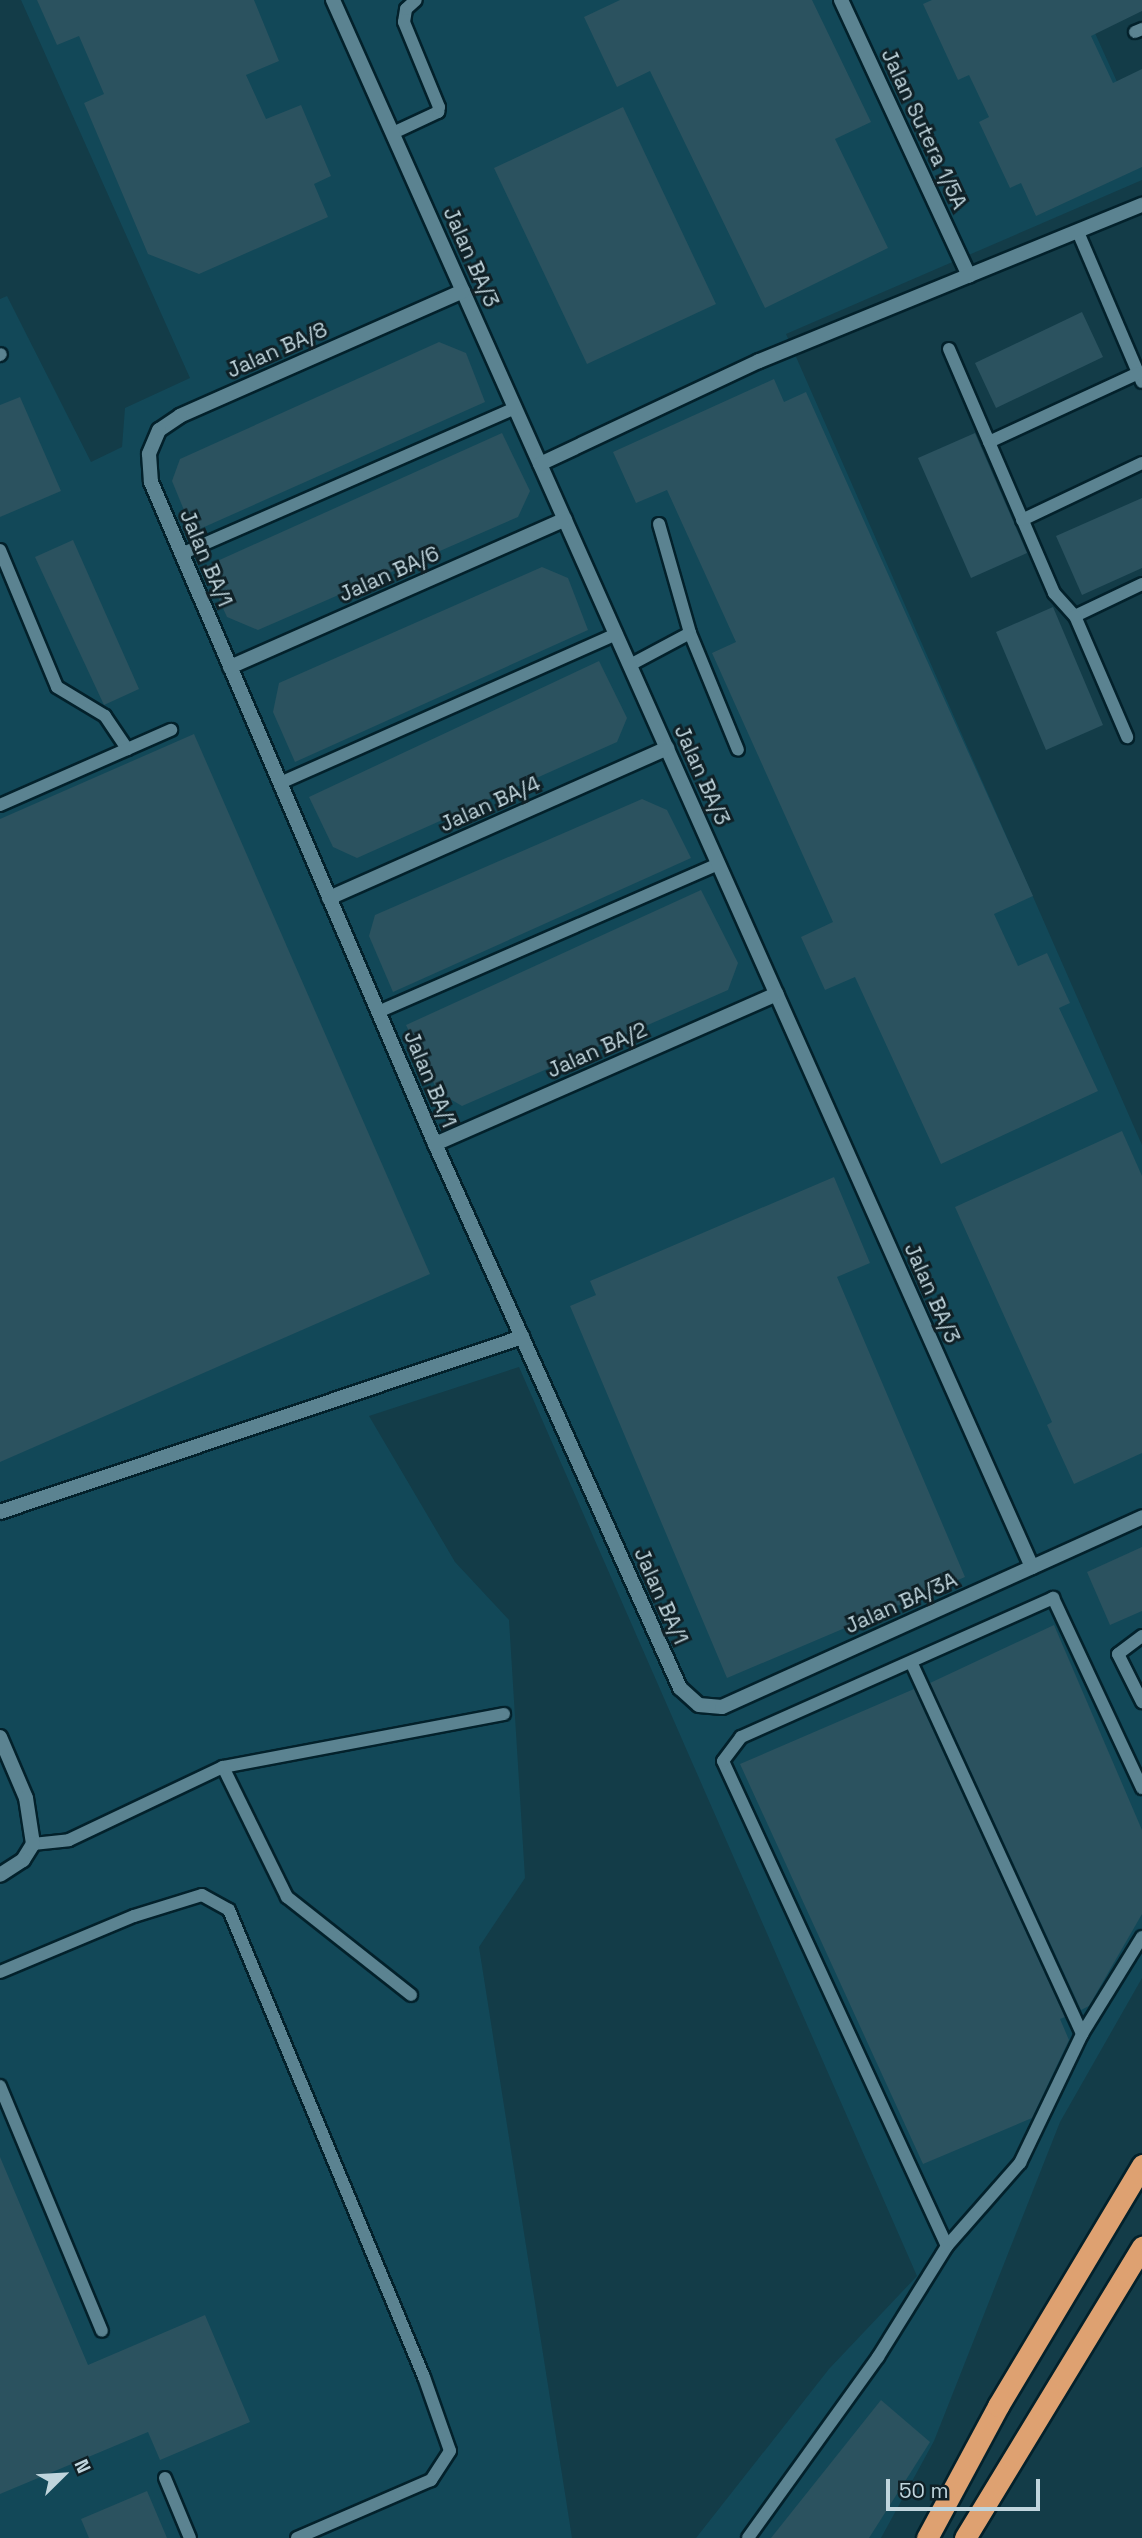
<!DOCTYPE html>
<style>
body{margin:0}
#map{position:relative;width:1142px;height:2538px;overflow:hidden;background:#133c48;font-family:"Space Grotesk",sans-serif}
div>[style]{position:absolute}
.built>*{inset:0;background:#124858}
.building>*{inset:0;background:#2b525f}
.roads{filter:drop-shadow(2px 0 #03212b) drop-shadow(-2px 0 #03212b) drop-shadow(0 2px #03212b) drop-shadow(0 -2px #03212b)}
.service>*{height:12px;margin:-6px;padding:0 6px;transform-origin:6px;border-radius:6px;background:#5b8391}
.minor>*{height:14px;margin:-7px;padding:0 7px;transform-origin:7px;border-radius:7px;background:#5b8391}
.motorway>*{height:21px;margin:-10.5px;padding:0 10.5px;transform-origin:10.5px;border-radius:10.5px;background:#dea171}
span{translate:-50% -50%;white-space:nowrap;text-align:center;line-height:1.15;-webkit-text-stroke:6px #0f2026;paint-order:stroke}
.street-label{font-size:21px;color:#c0d5dd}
.north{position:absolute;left:28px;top:2440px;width:70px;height:70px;-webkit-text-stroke:5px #0f2026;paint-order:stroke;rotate:66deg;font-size:19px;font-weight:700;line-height:28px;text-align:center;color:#c0d5dd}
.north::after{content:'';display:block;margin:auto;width:24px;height:32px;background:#c0d5dd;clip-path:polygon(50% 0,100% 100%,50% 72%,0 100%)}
.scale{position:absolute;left:886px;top:2479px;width:154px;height:32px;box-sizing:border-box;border:4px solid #c0d5dd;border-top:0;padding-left:9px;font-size:21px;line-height:24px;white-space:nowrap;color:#c0d5dd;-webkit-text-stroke:5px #0f2026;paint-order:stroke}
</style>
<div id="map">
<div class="built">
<i style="clip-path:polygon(21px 0,1080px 0,1142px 137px,1142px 180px,786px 334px,1142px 1145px,1142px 1978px,1060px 2122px,934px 2441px,881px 2538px,696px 2538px,829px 2369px,917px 2276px,519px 1367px,369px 1416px,455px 1562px,509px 1620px,525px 1878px,479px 1947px,572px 2538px,0 2538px,0 299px,7px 296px,91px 462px,122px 447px,125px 408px,190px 378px)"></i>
</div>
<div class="building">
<i style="clip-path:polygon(37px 0,254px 0,279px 61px,246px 75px,266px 119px,301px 105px,331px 176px,314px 184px,328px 217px,199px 274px,148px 254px,84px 103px,104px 94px,79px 36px,57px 45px)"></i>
<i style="clip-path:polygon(620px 0,812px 0,871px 122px,835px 139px,888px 248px,765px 308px,650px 71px,617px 87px,584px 17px)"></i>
<i style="clip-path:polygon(932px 0,1142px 0,1142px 11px,1091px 36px,1113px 83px,1142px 69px,1142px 167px,1036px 216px,1021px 183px,1010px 188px,979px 122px,989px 117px,969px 75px,958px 80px,923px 4px)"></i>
<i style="clip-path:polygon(623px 107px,716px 304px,587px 364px,494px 168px)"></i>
<i style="clip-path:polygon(1082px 312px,1103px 357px,996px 408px,975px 363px)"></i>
<i style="clip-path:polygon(439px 342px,466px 353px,485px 402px,193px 532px,172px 481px,180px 459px)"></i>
<i style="clip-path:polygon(774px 379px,784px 402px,806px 392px,1033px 896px,994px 914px,1018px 966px,1047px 953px,1070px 1003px,1059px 1008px,1098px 1091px,941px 1164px,855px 977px,825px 990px,801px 937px,833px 922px,712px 653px,736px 642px,667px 490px,636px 503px,613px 452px)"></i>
<i style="clip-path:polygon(20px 397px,61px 491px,0 517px,0 405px)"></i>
<i style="clip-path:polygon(502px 433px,530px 491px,518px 517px,258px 630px,227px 617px,204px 567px)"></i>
<i style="clip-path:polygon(975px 433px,1027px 553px,971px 578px,918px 458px)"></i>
<i style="clip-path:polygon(1142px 498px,1142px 568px,1082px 595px,1056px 536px)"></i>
<i style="clip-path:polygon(73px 540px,139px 689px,104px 705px,35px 557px)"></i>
<i style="clip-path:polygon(542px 567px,568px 578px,588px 630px,295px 762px,273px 712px,279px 683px)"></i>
<i style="clip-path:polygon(1053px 607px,1103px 725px,1046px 750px,996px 632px)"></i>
<i style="clip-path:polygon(599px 661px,627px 718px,617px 742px,357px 858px,333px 847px,309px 797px)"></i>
<i style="clip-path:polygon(194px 734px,430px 1274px,0 1462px,0 819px)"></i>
<i style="clip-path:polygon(642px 799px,667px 810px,691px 858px,393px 992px,369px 936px,375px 915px)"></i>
<i style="clip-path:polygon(701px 890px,738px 963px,728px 990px,462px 1106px,438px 1092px,406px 1025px)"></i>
<i style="clip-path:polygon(1122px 1131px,1142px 1176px,1142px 1453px,1074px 1484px,1047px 1425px,1052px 1422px,955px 1207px)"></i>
<i style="clip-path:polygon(834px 1177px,870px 1263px,837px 1277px,965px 1577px,727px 1678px,570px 1306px,596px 1295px,590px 1281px)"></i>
<i style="clip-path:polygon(1142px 1547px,1142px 1611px,1110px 1625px,1087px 1572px)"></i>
<i style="clip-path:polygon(1054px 1625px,1142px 1830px,1142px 1914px,1089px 2006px,1081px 2010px,930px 1683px)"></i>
<i style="clip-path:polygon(914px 1689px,1065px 2017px,1060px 2019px,1069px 2040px,1032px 2118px,923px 2164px,740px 1764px)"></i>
<i style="clip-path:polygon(0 2157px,88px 2365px,205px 2315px,250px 2422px,160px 2460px,148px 2432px,0 2494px)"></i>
<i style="clip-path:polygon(881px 2400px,930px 2442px,869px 2538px,771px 2538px)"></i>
<i style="clip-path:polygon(147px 2491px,167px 2538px,89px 2538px,81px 2519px)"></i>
</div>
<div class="roads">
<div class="service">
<i style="left:1135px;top:32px;width:8px;rotate:-23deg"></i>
<i style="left:393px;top:133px;width:50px;rotate:-25deg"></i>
<i style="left:438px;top:112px;width:5px;rotate:-79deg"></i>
<i style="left:439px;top:107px;width:92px;rotate:-112.4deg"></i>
<i style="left:404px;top:22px;width:13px;rotate:-81deg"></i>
<i style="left:406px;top:9px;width:13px;rotate:-42deg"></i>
<i style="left:1078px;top:232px;width:163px;rotate:66.9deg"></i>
<i style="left:949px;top:349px;width:266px;rotate:66.7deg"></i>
<i style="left:1054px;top:593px;width:31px;rotate:48deg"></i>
<i style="left:1075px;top:616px;width:74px;rotate:-25.5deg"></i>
<i style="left:0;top:355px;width:1px;rotate:-45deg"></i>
<i style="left:989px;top:442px;width:164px;rotate:-24.8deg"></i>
<i style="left:1022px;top:520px;width:133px;rotate:-25.4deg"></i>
<i style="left:659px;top:524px;width:113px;rotate:74.1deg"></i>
<i style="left:690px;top:633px;width:126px;rotate:67.7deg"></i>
<i style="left:0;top:550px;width:148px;rotate:67.4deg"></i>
<i style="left:57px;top:687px;width:56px;rotate:31.1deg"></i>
<i style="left:105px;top:716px;width:40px;rotate:56deg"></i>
<i style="left:181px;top:554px;width:365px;rotate:-23.6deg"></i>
<i style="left:1075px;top:616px;width:132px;rotate:66.7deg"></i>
<i style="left:630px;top:665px;width:68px;rotate:-28.1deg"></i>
<i style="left:280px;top:783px;width:368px;rotate:-23.9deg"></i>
<i style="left:0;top:805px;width:187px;rotate:-23.7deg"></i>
<i style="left:378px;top:1012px;width:371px;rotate:-23.5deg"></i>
<i style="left:1142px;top:1636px;width:30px;rotate:143deg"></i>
<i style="left:1118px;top:1654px;width:54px;rotate:63.4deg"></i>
<i style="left:912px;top:1664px;width:407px;rotate:65.3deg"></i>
<i style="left:223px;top:1767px;width:145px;rotate:63.8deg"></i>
<i style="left:287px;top:1897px;width:158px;rotate:38.3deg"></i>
<i style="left:33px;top:1844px;width:36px;rotate:-6deg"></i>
<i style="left:69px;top:1840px;width:170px;rotate:-25.4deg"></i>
<i style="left:223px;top:1767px;width:286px;rotate:-10.7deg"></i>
<i style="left:0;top:1972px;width:145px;rotate:-22.7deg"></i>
<i style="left:134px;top:1916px;width:71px;rotate:-17.2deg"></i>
<i style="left:202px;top:1895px;width:31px;rotate:29deg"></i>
<i style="left:229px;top:1910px;width:506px;rotate:67.34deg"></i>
<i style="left:424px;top:2377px;width:78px;rotate:70.6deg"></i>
<i style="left:450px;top:2451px;width:35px;rotate:123deg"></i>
<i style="left:431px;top:2480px;width:146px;rotate:156.6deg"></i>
<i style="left:0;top:2086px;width:265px;rotate:67.4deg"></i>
<i style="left:947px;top:2246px;width:534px;rotate:-114.79deg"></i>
<i style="left:723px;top:1761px;width:30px;rotate:-53deg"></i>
<i style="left:741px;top:1737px;width:342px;rotate:-24deg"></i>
<i style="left:1053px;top:1598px;width:210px;rotate:64.9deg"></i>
<i style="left:165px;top:2478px;width:65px;rotate:67.4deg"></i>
<i style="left:748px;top:2538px;width:223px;rotate:-54.3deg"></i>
<i style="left:878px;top:2357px;width:131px;rotate:-58.1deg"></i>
<i style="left:947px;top:2246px;width:111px;rotate:-48.7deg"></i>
<i style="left:1020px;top:2163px;width:143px;rotate:-64.3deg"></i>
<i style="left:1082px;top:2034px;width:114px;rotate:-58.3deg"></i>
</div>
<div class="minor">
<i style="left:333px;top:0;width:1716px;rotate:65.96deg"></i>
<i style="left:841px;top:0;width:304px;rotate:65.1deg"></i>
<i style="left:463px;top:291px;width:309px;rotate:156.2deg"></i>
<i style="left:180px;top:416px;width:25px;rotate:146deg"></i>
<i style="left:159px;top:430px;width:26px;rotate:113deg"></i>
<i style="left:149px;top:454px;width:28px;rotate:86deg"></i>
<i style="left:151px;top:482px;width:720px;rotate:66.78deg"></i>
<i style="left:435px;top:1144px;width:597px;rotate:65.75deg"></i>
<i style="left:680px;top:1688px;width:25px;rotate:42deg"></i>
<i style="left:699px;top:1705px;width:23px;rotate:5deg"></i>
<i style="left:722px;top:1707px;width:461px;rotate:-24.3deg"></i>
<i style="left:540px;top:464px;width:242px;rotate:-25.2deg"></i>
<i style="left:759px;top:361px;width:414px;rotate:-22.2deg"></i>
<i style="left:230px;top:667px;width:366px;rotate:-23.8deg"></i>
<i style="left:329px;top:898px;width:370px;rotate:-23.9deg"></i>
<i style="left:435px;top:1144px;width:373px;rotate:-23.7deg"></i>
<i style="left:0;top:1512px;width:551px;rotate:-18.53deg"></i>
<i style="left:0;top:1737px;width:66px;rotate:66.9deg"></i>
<i style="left:26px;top:1798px;width:47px;rotate:81.3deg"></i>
<i style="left:33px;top:1844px;width:19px;rotate:122deg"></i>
<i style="left:23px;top:1860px;width:27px;rotate:147deg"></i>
</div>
<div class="motorway">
<i style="left:927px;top:2538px;width:150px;rotate:-61.7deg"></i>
<i style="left:998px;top:2406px;width:281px;rotate:-59.1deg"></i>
<i style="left:965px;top:2538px;width:341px;rotate:-58.7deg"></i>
</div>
</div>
<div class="street-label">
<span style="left:924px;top:129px;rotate:65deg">Jalan Sutera 1/5A</span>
<span style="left:471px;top:257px;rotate:66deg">Jalan BA/3</span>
<span style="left:277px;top:350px;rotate:-24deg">Jalan BA/8</span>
<span style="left:206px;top:558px;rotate:67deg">Jalan BA/1</span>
<span style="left:389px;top:574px;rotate:-24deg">Jalan BA/6</span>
<span style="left:702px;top:775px;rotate:66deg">Jalan BA/3</span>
<span style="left:490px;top:804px;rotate:-24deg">Jalan BA/4</span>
<span style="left:597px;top:1050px;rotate:-24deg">Jalan BA/2</span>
<span style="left:430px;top:1079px;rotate:67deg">Jalan BA/1</span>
<span style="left:932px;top:1293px;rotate:66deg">Jalan BA/3</span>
<span style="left:661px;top:1596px;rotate:66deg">Jalan BA/1</span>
<span style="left:901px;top:1603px;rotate:-24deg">Jalan BA/3A</span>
</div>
<div class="north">N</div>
<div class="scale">50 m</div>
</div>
